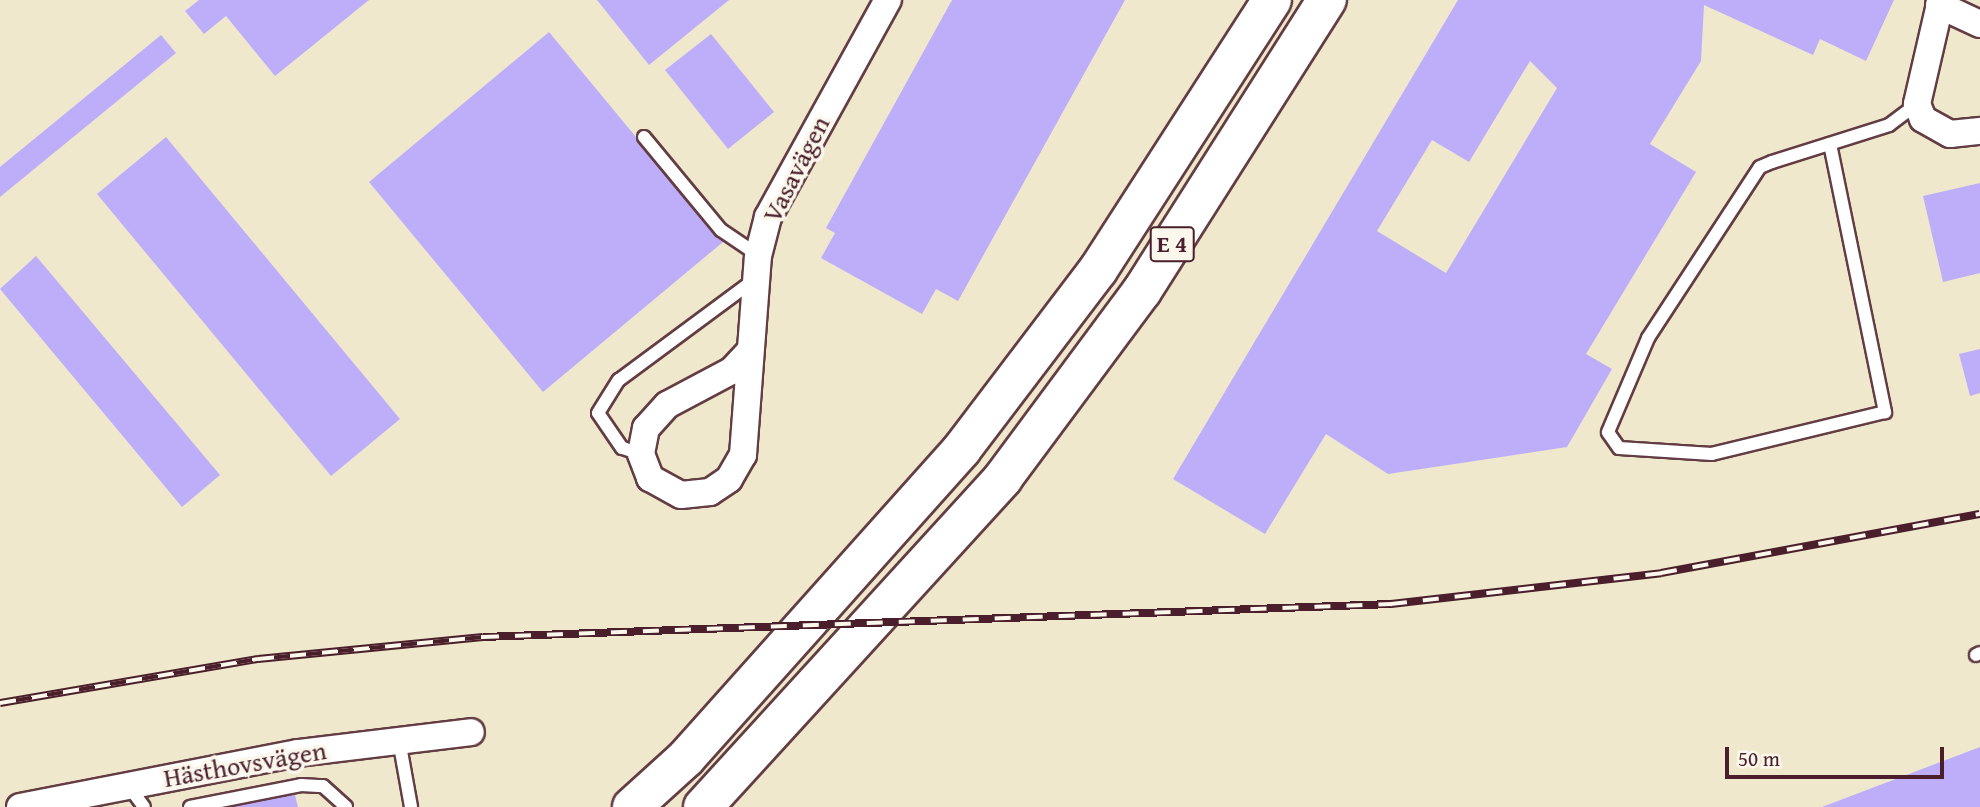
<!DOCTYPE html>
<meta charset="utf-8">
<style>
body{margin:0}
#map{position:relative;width:1980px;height:807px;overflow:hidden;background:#efe8cd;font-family:"Gentium Book Plus",serif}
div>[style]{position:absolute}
.building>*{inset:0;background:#beaefa}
.roads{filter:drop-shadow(2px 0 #633d43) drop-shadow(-2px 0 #633d43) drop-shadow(0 2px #633d43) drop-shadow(0 -2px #633d43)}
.service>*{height:12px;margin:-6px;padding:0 6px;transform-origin:6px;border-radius:6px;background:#fff}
.minor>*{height:26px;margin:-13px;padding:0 13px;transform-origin:13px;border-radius:13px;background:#fff}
.motorway>*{height:38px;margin:-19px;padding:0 19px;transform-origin:19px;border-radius:19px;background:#fff}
.rail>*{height:8px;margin-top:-4px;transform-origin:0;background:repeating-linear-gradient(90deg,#fbf7ec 0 16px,#4a1f2b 0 32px);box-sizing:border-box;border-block:2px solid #4a1f2b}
span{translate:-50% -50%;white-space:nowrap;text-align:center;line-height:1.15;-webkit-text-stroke:7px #fbf7ec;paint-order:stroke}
.shield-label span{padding:2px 5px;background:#fbf7ec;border:2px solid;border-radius:5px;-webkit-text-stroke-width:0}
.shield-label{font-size:24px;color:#4a1f2b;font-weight:700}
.street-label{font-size:26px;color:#4a1f2b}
.scale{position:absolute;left:1725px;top:747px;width:219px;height:32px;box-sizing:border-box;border:4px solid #4a1f2b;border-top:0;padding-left:9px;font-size:21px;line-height:24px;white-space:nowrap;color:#4a1f2b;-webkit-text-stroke:5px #fbf7ec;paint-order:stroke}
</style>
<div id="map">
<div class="building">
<i style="clip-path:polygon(199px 0,369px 0,275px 76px,226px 16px,204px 34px,185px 11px)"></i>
<i style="clip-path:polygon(597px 0,729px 0,649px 65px)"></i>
<i style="clip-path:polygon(952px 0,1125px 0,958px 301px,936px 289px,922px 314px,821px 258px,835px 233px,826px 228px)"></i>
<i style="clip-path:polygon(evenodd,1458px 0,1894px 0,1866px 61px,1820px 39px,1813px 55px,1704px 5px,1701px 61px,1650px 144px,1696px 172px,1586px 354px,1612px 369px,1567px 447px,1388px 474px,1326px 434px,1265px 534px,1173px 479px,1458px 0,1530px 61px,1557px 88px,1446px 273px,1377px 231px,1432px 140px,1469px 162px,1530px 61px)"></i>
<i style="clip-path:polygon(549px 32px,723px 242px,543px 392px,369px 182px)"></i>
<i style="clip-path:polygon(711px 34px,774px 112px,728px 149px,665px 70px)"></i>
<i style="clip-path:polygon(161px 35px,176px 53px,0 197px,0 167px)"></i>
<i style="clip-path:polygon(166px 137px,400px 419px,331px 476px,97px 194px)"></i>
<i style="clip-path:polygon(1980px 183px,1980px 273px,1943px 282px,1923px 196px)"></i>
<i style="clip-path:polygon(36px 256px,220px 475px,182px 507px,0 289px)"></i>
<i style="clip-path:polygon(1980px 349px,1980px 393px,1970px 396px,1959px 354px)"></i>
<i style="clip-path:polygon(1980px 747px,1980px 807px,1822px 807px)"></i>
<i style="clip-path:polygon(294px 791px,298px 807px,231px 807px,245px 800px)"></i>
</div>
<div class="roads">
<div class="service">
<i style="left:644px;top:137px;width:121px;rotate:50.4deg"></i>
<i style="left:721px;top:230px;width:45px;rotate:34deg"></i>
<i style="left:1830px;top:144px;width:274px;rotate:78.4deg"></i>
<i style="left:1885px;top:412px;width:178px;rotate:166.4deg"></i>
<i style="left:1712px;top:454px;width:93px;rotate:-176.3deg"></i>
<i style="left:1619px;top:448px;width:19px;rotate:-125deg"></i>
<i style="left:1608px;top:432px;width:102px;rotate:-66.9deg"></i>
<i style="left:1648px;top:338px;width:204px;rotate:-56.8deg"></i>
<i style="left:1760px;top:167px;width:13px;rotate:-23deg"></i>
<i style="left:1772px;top:162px;width:123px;rotate:-17.5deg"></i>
<i style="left:1889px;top:125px;width:35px;rotate:-37deg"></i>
<i style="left:641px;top:454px;width:20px;rotate:-162deg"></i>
<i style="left:622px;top:448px;width:42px;rotate:-124.4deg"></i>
<i style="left:598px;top:413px;width:39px;rotate:-58deg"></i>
<i style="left:619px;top:380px;width:167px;rotate:-36.5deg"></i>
<i style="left:1976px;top:655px;width:4px;rotate:-27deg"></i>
<i style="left:399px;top:740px;width:68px;rotate:79.8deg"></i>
<i style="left:128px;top:785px;width:27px;rotate:54deg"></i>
<i style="left:190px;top:807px;width:113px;rotate:-11.2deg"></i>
<i style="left:301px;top:785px;width:22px;rotate:3deg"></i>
<i style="left:323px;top:786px;width:31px;rotate:42deg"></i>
</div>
<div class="minor">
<i style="left:1941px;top:0;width:107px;rotate:103deg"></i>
<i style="left:1917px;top:104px;width:16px;rotate:68deg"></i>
<i style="left:1923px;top:119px;width:31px;rotate:29deg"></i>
<i style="left:1950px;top:134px;width:30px;rotate:-6deg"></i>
<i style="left:1939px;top:5px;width:45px;rotate:24.9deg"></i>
<i style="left:749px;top:352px;width:26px;rotate:133deg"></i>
<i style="left:731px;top:371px;width:72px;rotate:152deg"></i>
<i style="left:667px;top:405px;width:31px;rotate:132deg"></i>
<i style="left:646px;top:428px;width:26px;rotate:101deg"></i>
<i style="left:641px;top:454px;width:26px;rotate:69deg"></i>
<i style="left:650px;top:478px;width:35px;rotate:29deg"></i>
<i style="left:681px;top:495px;width:29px;rotate:-6deg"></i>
<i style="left:710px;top:492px;width:23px;rotate:-34deg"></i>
<i style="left:729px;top:479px;width:28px;rotate:-60deg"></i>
<i style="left:743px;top:455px;width:200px;rotate:-85.7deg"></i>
<i style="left:758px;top:256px;width:40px;rotate:-75.6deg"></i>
<i style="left:768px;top:217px;width:248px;rotate:-61.1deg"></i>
<i style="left:20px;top:807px;width:283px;rotate:-11deg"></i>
<i style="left:298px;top:753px;width:174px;rotate:-6.9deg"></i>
</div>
<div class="motorway">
<i style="left:632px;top:807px;width:73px;rotate:-42.2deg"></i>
<i style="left:686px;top:758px;width:414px;rotate:-48.2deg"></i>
<i style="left:962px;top:449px;width:225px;rotate:-52.8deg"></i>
<i style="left:1098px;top:270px;width:321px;rotate:-57.2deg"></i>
<i style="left:703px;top:807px;width:445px;rotate:-47.6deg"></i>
<i style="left:1003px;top:478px;width:233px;rotate:-53.4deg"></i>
<i style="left:1142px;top:291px;width:345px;rotate:-57.6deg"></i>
</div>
</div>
<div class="rail">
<i style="left:0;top:703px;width:262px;rotate:-9.7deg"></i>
<i style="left:258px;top:659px;width:226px;rotate:-5.6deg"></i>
<i style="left:483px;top:637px;width:909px;rotate:-2.08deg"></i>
<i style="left:1391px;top:604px;width:272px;rotate:-6.5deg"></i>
<i style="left:1661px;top:573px;width:324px;rotate:-10.5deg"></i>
</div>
<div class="shield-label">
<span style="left:1172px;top:244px">E 4</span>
</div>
<div class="street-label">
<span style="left:796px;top:169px;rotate:-63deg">Vasavägen</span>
<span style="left:245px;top:764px;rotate:-10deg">Hästhovsvägen</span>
</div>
<div class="scale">50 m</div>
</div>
